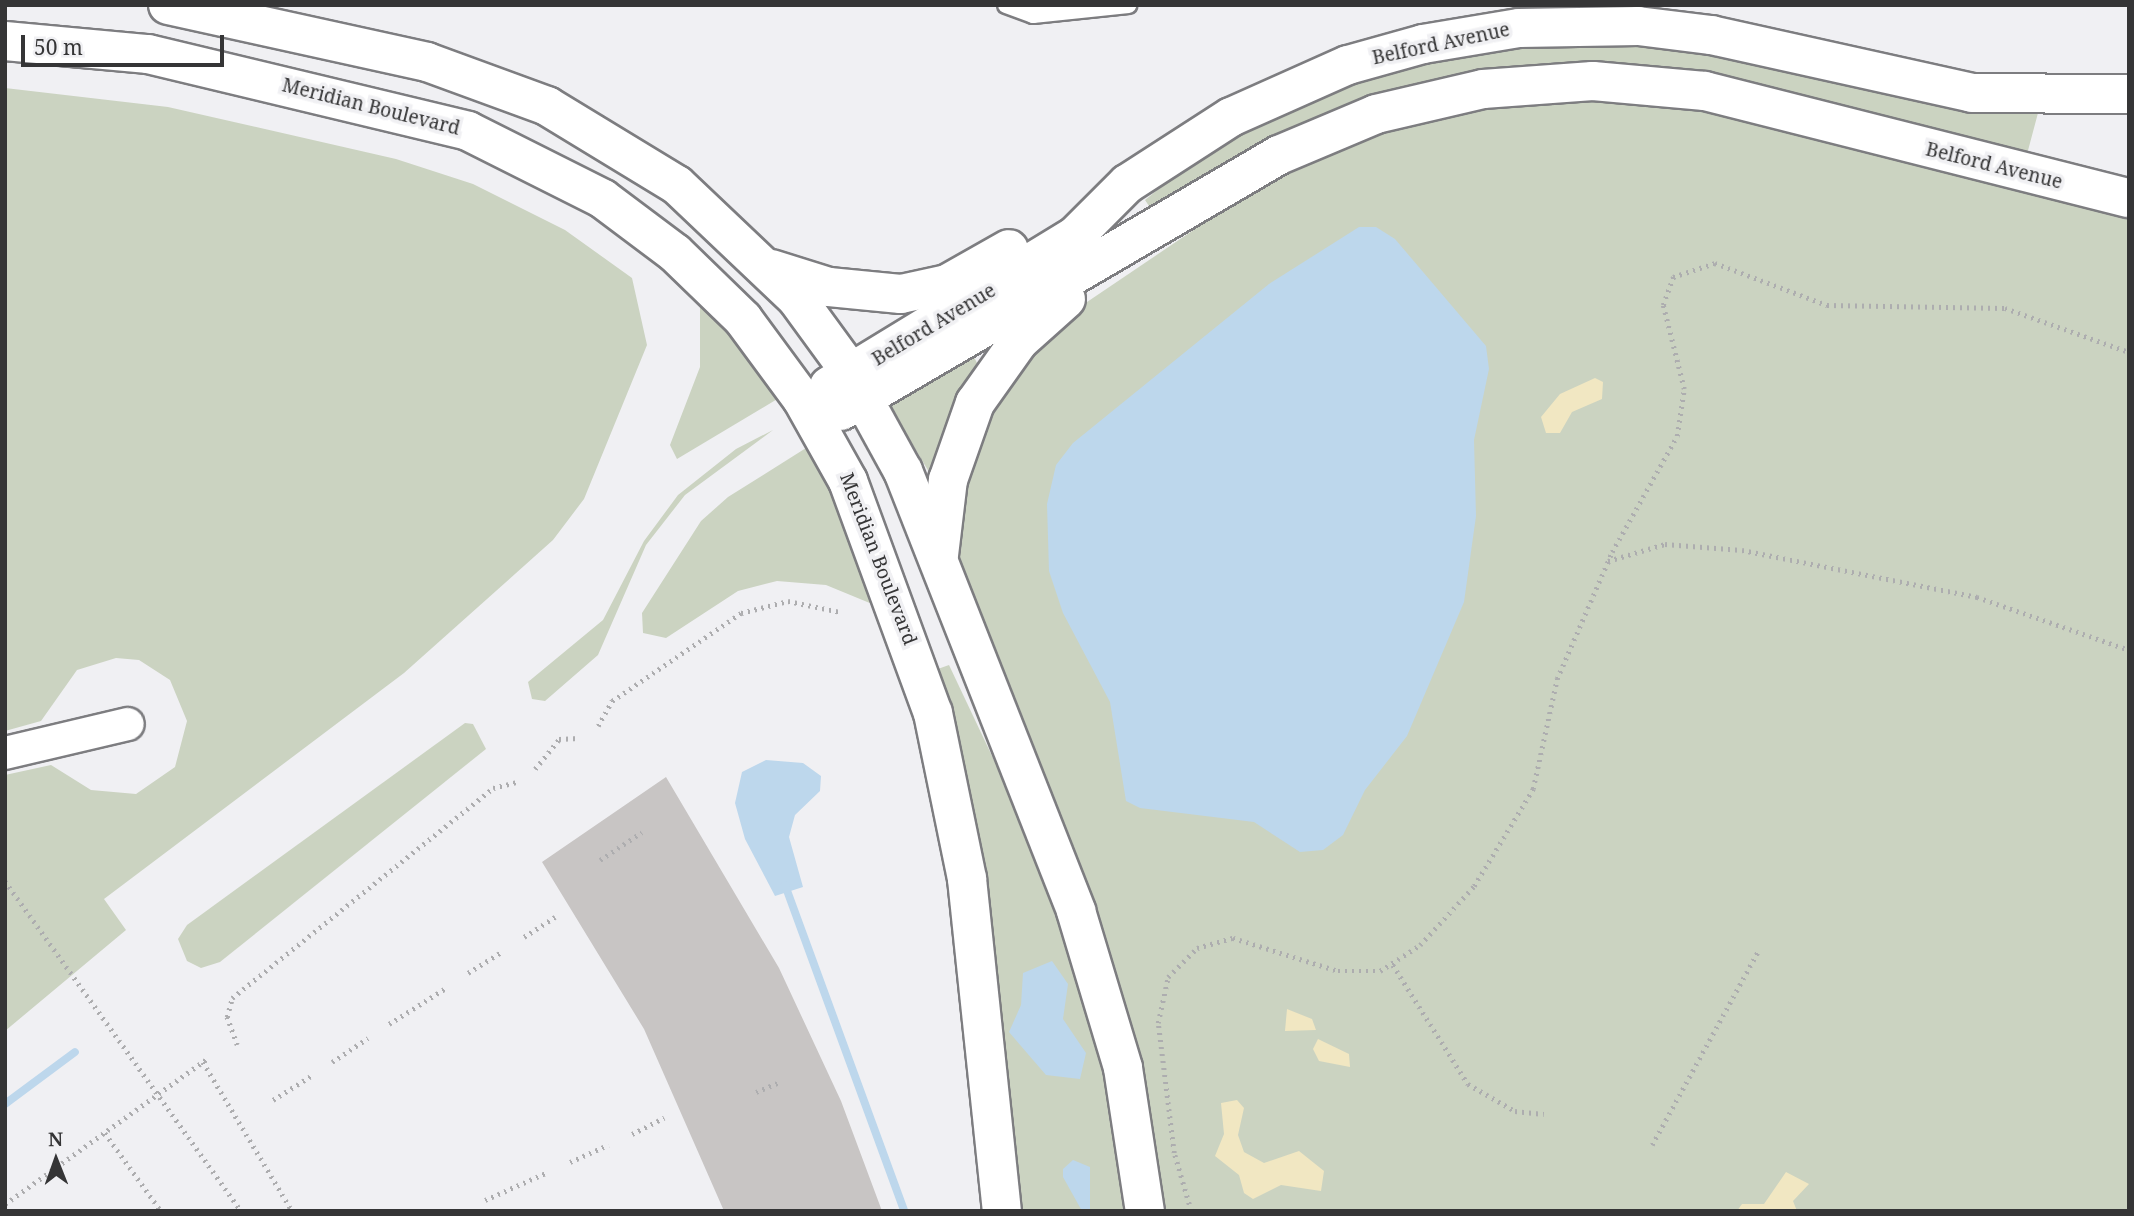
<!DOCTYPE html>
<style>
body{margin:0}
#map{position:relative;width:2134px;height:1216px;overflow:hidden;background:#f0f0f3;font-family:"Noto Serif",serif}
div>[style]{position:absolute}
.green>*{inset:0;background:#cbd3c1}
.sand>*{inset:0;background:#f1e7c2}
.water>*{inset:0;background:#bdd7ec}
.stream>*{height:8px;margin:-4px;padding:0 4px;transform-origin:4px;border-radius:4px;background:#bdd7ec}
.building>*{inset:0;background:#c8c5c4}
.path>*{height:4.5px;margin-top:-2.25px;transform-origin:0;background:repeating-linear-gradient(90deg,#adadaf 0 2px,transparent 0 7px)}
.roads{filter:drop-shadow(2px 0 #7d7d80) drop-shadow(-2px 0 #7d7d80) drop-shadow(0 2px #7d7d80) drop-shadow(0 -2px #7d7d80)}
.service>*{height:16px;margin:-8px;padding:0 8px;transform-origin:8px;border-radius:8px;background:#fff}
.minor>*{height:32px;margin:-16px;padding:0 16px;transform-origin:16px;border-radius:16px;background:#fff}
.secondary>*{height:38px;margin:-19px;padding:0 19px;transform-origin:19px;border-radius:19px;background:#fff}
span{translate:-50% -50%;white-space:nowrap;text-align:center;line-height:1.15;-webkit-text-stroke:7px #f0f0f3;paint-order:stroke}
.street-label{font-size:19px;color:#353536}
.frame{position:absolute;inset:0;border:7px solid #353536;pointer-events:none}
.north{position:absolute;left:21px;top:1125px;width:70px;height:70px;-webkit-text-stroke:5px #f0f0f3;paint-order:stroke;rotate:359deg;font-size:19px;font-weight:700;line-height:28px;text-align:center;color:#353536}
.north::after{content:'';display:block;margin:auto;width:24px;height:32px;background:#353536;clip-path:polygon(50% 0,100% 100%,50% 72%,0 100%)}
.scale{position:absolute;left:21px;top:35px;width:203px;height:32px;box-sizing:border-box;border:4px solid #353536;border-top:0;padding-left:9px;font-size:21px;line-height:24px;white-space:nowrap;color:#353536;-webkit-text-stroke:5px #f0f0f3;paint-order:stroke}
</style>
<div id="map">
<div class="green">
<i style="clip-path:polygon(1647px 42px,1910px 100px,2038px 113px,2026px 158px,1569px 66px,1153px 212px,1145px 200px,1206px 150px,1362px 76px,1488px 47px)"></i>
<i style="clip-path:polygon(5px 88px,168px 107px,396px 159px,473px 184px,565px 230px,632px 278px,647px 345px,584px 499px,553px 540px,404px 673px,104px 899px,126px 930px,5px 1031px,5px 775px,51px 765px,91px 790px,136px 794px,175px 767px,187px 721px,170px 680px,139px 660px,116px 658px,77px 670px,41px 721px,5px 731px)"></i>
<i style="clip-path:polygon(1548px 97px,1678px 103px,2129px 213px,2129px 1211px,1160px 1211px,960px 569px,956px 551px,974px 434px,1053px 325px,1278px 173px,1403px 122px)"></i>
<i style="clip-path:polygon(700px 304px,722px 320px,779px 398px,677px 459px,670px 445px,700px 367px)"></i>
<i style="clip-path:polygon(973px 355px,977px 363px,929px 472px,887px 402px)"></i>
<i style="clip-path:polygon(773px 430px,685px 495px,646px 545px,598px 655px,545px 701px,532px 699px,528px 682px,603px 620px,644px 541px,678px 495px,736px 449px)"></i>
<i style="clip-path:polygon(806px 448px,815px 450px,877px 606px,826px 585px,777px 581px,738px 591px,666px 638px,643px 633px,642px 613px,701px 521px,728px 497px)"></i>
<i style="clip-path:polygon(949px 665px,1028px 832px,1099px 1035px,1129px 1211px,1018px 1211px,935px 670px)"></i>
<i style="clip-path:polygon(465px 723px,473px 724px,486px 749px,220px 962px,201px 968px,187px 961px,178px 939px,187px 925px)"></i>
</div>
<div class="sand">
<i style="clip-path:polygon(1595px 378px,1603px 382px,1602px 399px,1572px 412px,1560px 433px,1546px 433px,1541px 417px,1560px 394px)"></i>
<i style="clip-path:polygon(1287px 1009px,1312px 1019px,1316px 1030px,1285px 1031px)"></i>
<i style="clip-path:polygon(1318px 1039px,1349px 1054px,1350px 1067px,1319px 1061px,1313px 1049px)"></i>
<i style="clip-path:polygon(1237px 1100px,1244px 1108px,1238px 1135px,1244px 1152px,1264px 1163px,1299px 1151px,1324px 1171px,1321px 1191px,1281px 1185px,1253px 1199px,1244px 1193px,1239px 1175px,1215px 1156px,1224px 1134px,1221px 1103px)"></i>
<i style="clip-path:polygon(1786px 1172px,1809px 1184px,1793px 1201px,1797px 1211px,1737px 1211px,1742px 1204px,1764px 1204px)"></i>
</div>
<div class="water">
<i style="clip-path:polygon(1359px 227px,1376px 227px,1395px 239px,1486px 346px,1489px 369px,1474px 440px,1476px 516px,1464px 602px,1407px 736px,1365px 790px,1343px 835px,1323px 850px,1300px 852px,1254px 822px,1140px 808px,1126px 801px,1110px 702px,1063px 613px,1049px 571px,1047px 504px,1056px 465px,1073px 443px,1269px 284px)"></i>
<i style="clip-path:polygon(766px 760px,803px 763px,821px 776px,820px 791px,795px 815px,789px 837px,803px 887px,775px 896px,745px 839px,735px 803px,742px 772px)"></i>
<i style="clip-path:polygon(1052px 961px,1068px 984px,1063px 1019px,1086px 1053px,1080px 1079px,1046px 1075px,1009px 1032px,1021px 1005px,1023px 973px)"></i>
<i style="clip-path:polygon(1073px 1160px,1090px 1167px,1090px 1211px,1082px 1211px,1063px 1177px,1063px 1169px)"></i>
</div>
<div class="stream">
<i style="left:785px;top:885px;width:347px;rotate:69.9deg"></i>
<i style="left:5px;top:1104px;width:87px;rotate:-36.6deg"></i>
</div>
<div class="building">
<i style="clip-path:polygon(666px 777px,779px 968px,841px 1101px,882px 1211px,724px 1211px,644px 1029px,542px 862px)"></i>
</div>
<div class="path">
<i style="left:1608px;top:561px;width:59px;rotate:-16.6deg"></i>
<i style="left:1665px;top:544px;width:77px;rotate:4.5deg"></i>
<i style="left:1742px;top:550px;width:240px;rotate:11.3deg"></i>
<i style="left:1977px;top:597px;width:161px;rotate:19.2deg"></i>
<i style="left:598px;top:726px;width:29px;rotate:-61deg"></i>
<i style="left:612px;top:701px;width:156px;rotate:-34.3deg"></i>
<i style="left:741px;top:613px;width:49px;rotate:-14.3deg"></i>
<i style="left:788px;top:601px;width:53px;rotate:11.9deg"></i>
<i style="left:535px;top:769px;width:38px;rotate:-51deg"></i>
<i style="left:559px;top:739px;width:20px;rotate:-3deg"></i>
<i style="left:600px;top:860px;width:50px;rotate:-33.7deg"></i>
<i style="left:5px;top:881px;width:406px;rotate:54.4deg"></i>
<i style="left:524px;top:937px;width:37px;rotate:-33deg"></i>
<i style="left:1393px;top:965px;width:141px;rotate:57.8deg"></i>
<i style="left:1468px;top:1084px;width:54px;rotate:29.9deg"></i>
<i style="left:1515px;top:1111px;width:29px;rotate:6deg"></i>
<i style="left:468px;top:973px;width:41px;rotate:-32.2deg"></i>
<i style="left:389px;top:1024px;width:67px;rotate:-32.3deg"></i>
<i style="left:237px;top:1045px;width:30px;rotate:-110deg"></i>
<i style="left:227px;top:1017px;width:20px;rotate:-75deg"></i>
<i style="left:232px;top:998px;width:335px;rotate:-38.8deg"></i>
<i style="left:493px;top:788px;width:25px;rotate:-14deg"></i>
<i style="left:203px;top:1062px;width:174px;rotate:59.1deg"></i>
<i style="left:332px;top:1062px;width:43px;rotate:-33.7deg"></i>
<i style="left:756px;top:1092px;width:25px;rotate:-23deg"></i>
<i style="left:273px;top:1100px;width:45px;rotate:-32.3deg"></i>
<i style="left:105px;top:1133px;width:96px;rotate:54.3deg"></i>
<i style="left:632px;top:1134px;width:36px;rotate:-27deg"></i>
<i style="left:1652px;top:1145px;width:221px;rotate:-61.3deg"></i>
<i style="left:570px;top:1162px;width:42px;rotate:-24.1deg"></i>
<i style="left:485px;top:1200px;width:67px;rotate:-23.9deg"></i>
<i style="left:5px;top:1204px;width:249px;rotate:-35.7deg"></i>
<i style="left:1191px;top:1211px;width:60px;rotate:-106.3deg"></i>
<i style="left:1174px;top:1153px;width:131px;rotate:-97deg"></i>
<i style="left:1158px;top:1023px;width:47px;rotate:-77.7deg"></i>
<i style="left:1168px;top:977px;width:41px;rotate:-45deg"></i>
<i style="left:1197px;top:948px;width:37px;rotate:-16deg"></i>
<i style="left:1233px;top:938px;width:110px;rotate:17.4deg"></i>
<i style="left:1338px;top:971px;width:42px"></i>
<i style="left:1380px;top:971px;width:48px;rotate:-33deg"></i>
<i style="left:1420px;top:945px;width:80px;rotate:-47.5deg"></i>
<i style="left:1474px;top:886px;width:114px;rotate:-58.7deg"></i>
<i style="left:1533px;top:789px;width:113px;rotate:-77.7deg"></i>
<i style="left:1557px;top:679px;width:138px;rotate:-66.6deg"></i>
<i style="left:1612px;top:552px;width:133px;rotate:-60.7deg"></i>
<i style="left:1677px;top:436px;width:48px;rotate:-81.5deg"></i>
<i style="left:1684px;top:389px;width:87px;rotate:-104deg"></i>
<i style="left:1663px;top:305px;width:30px;rotate:-70deg"></i>
<i style="left:1673px;top:277px;width:44px;rotate:-18.4deg"></i>
<i style="left:1715px;top:263px;width:120px;rotate:20.6deg"></i>
<i style="left:1827px;top:305px;width:178px;rotate:1deg"></i>
<i style="left:2005px;top:308px;width:132px;rotate:19.5deg"></i>
</div>
<div class="roads">
<div class="service">
<i style="left:1006px;top:5px;width:29px;rotate:20deg"></i>
<i style="left:1033px;top:15px;width:96px;rotate:-6deg"></i>
</div>
<div class="minor">
<i style="left:5px;top:753px;width:126px;rotate:-13.3deg"></i>
</div>
<div class="secondary">
<i style="left:168px;top:5px;width:265px;rotate:12.4deg"></i>
<i style="left:427px;top:62px;width:128px;rotate:20.1deg"></i>
<i style="left:547px;top:106px;width:152px;rotate:31.3deg"></i>
<i style="left:677px;top:185px;width:166px;rotate:43.5deg"></i>
<i style="left:797px;top:299px;width:78px;rotate:53.9deg"></i>
<i style="left:843px;top:362px;width:124px;rotate:61.2deg"></i>
<i style="left:903px;top:471px;width:473px;rotate:68.5deg"></i>
<i style="left:1076px;top:911px;width:164px;rotate:73.3deg"></i>
<i style="left:1123px;top:1068px;width:145px;rotate:81.3deg"></i>
<i style="left:5px;top:41px;width:144px;rotate:5.2deg"></i>
<i style="left:148px;top:54px;width:329px;rotate:13.5deg"></i>
<i style="left:468px;top:131px;width:151px;rotate:26.7deg"></i>
<i style="left:603px;top:199px;width:90px;rotate:36.9deg"></i>
<i style="left:675px;top:253px;width:95px;rotate:44.1deg"></i>
<i style="left:743px;top:319px;width:99px;rotate:53.6deg"></i>
<i style="left:802px;top:399px;width:94px;rotate:60.7deg"></i>
<i style="left:848px;top:481px;width:247px;rotate:69.9deg"></i>
<i style="left:933px;top:713px;width:169px;rotate:78.4deg"></i>
<i style="left:967px;top:879px;width:334px;rotate:84deg"></i>
<i style="left:771px;top:269px;width:61px;rotate:17.2deg"></i>
<i style="left:829px;top:287px;width:72px;rotate:5.6deg"></i>
<i style="left:901px;top:294px;width:47px;rotate:-12.3deg"></i>
<i style="left:947px;top:284px;width:71px;rotate:-29.4deg"></i>
<i style="left:829px;top:386px;width:288px;rotate:-31.4deg"></i>
<i style="left:1075px;top:236px;width:74px;rotate:-45deg"></i>
<i style="left:1127px;top:184px;width:124px;rotate:-32.8deg"></i>
<i style="left:1231px;top:117px;width:128px;rotate:-24deg"></i>
<i style="left:1348px;top:65px;width:78px;rotate:-15.6deg"></i>
<i style="left:1423px;top:44px;width:97px;rotate:-9.5deg"></i>
<i style="left:1519px;top:28px;width:119px;rotate:-1deg"></i>
<i style="left:1638px;top:26px;width:74px;rotate:7deg"></i>
<i style="left:1711px;top:35px;width:267px;rotate:12.5deg"></i>
<i style="left:1972px;top:93px;width:157px;rotate:0.4deg"></i>
<i style="left:841px;top:411px;width:507px;rotate:-30.31deg"></i>
<i style="left:1279px;top:155px;width:105px;rotate:-22.9deg"></i>
<i style="left:1376px;top:114px;width:110px;rotate:-13.2deg"></i>
<i style="left:1483px;top:89px;width:110px;rotate:-4.2deg"></i>
<i style="left:1593px;top:81px;width:112px;rotate:5.1deg"></i>
<i style="left:1705px;top:91px;width:437px;rotate:14.2deg"></i>
<i style="left:939px;top:555px;width:76px;rotate:-83.2deg"></i>
<i style="left:948px;top:480px;width:82px;rotate:-70.7deg"></i>
<i style="left:975px;top:403px;width:76px;rotate:-54.6deg"></i>
<i style="left:1019px;top:341px;width:63px;rotate:-41.8deg"></i>
</div>
</div>
<div class="street-label">
<span style="left:1441px;top:44px;rotate:-12deg">Belford Avenue</span>
<span style="left:371px;top:107px;rotate:14deg">Meridian Boulevard</span>
<span style="left:1994px;top:166px;rotate:14deg">Belford Avenue</span>
<span style="left:934px;top:325px;rotate:-31deg">Belford Avenue</span>
<span style="left:878px;top:559px;rotate:69deg">Meridian Boulevard</span>
</div>
<div class="frame"></div>
<div class="north">N</div>
<div class="scale">50 m</div>
</div>
